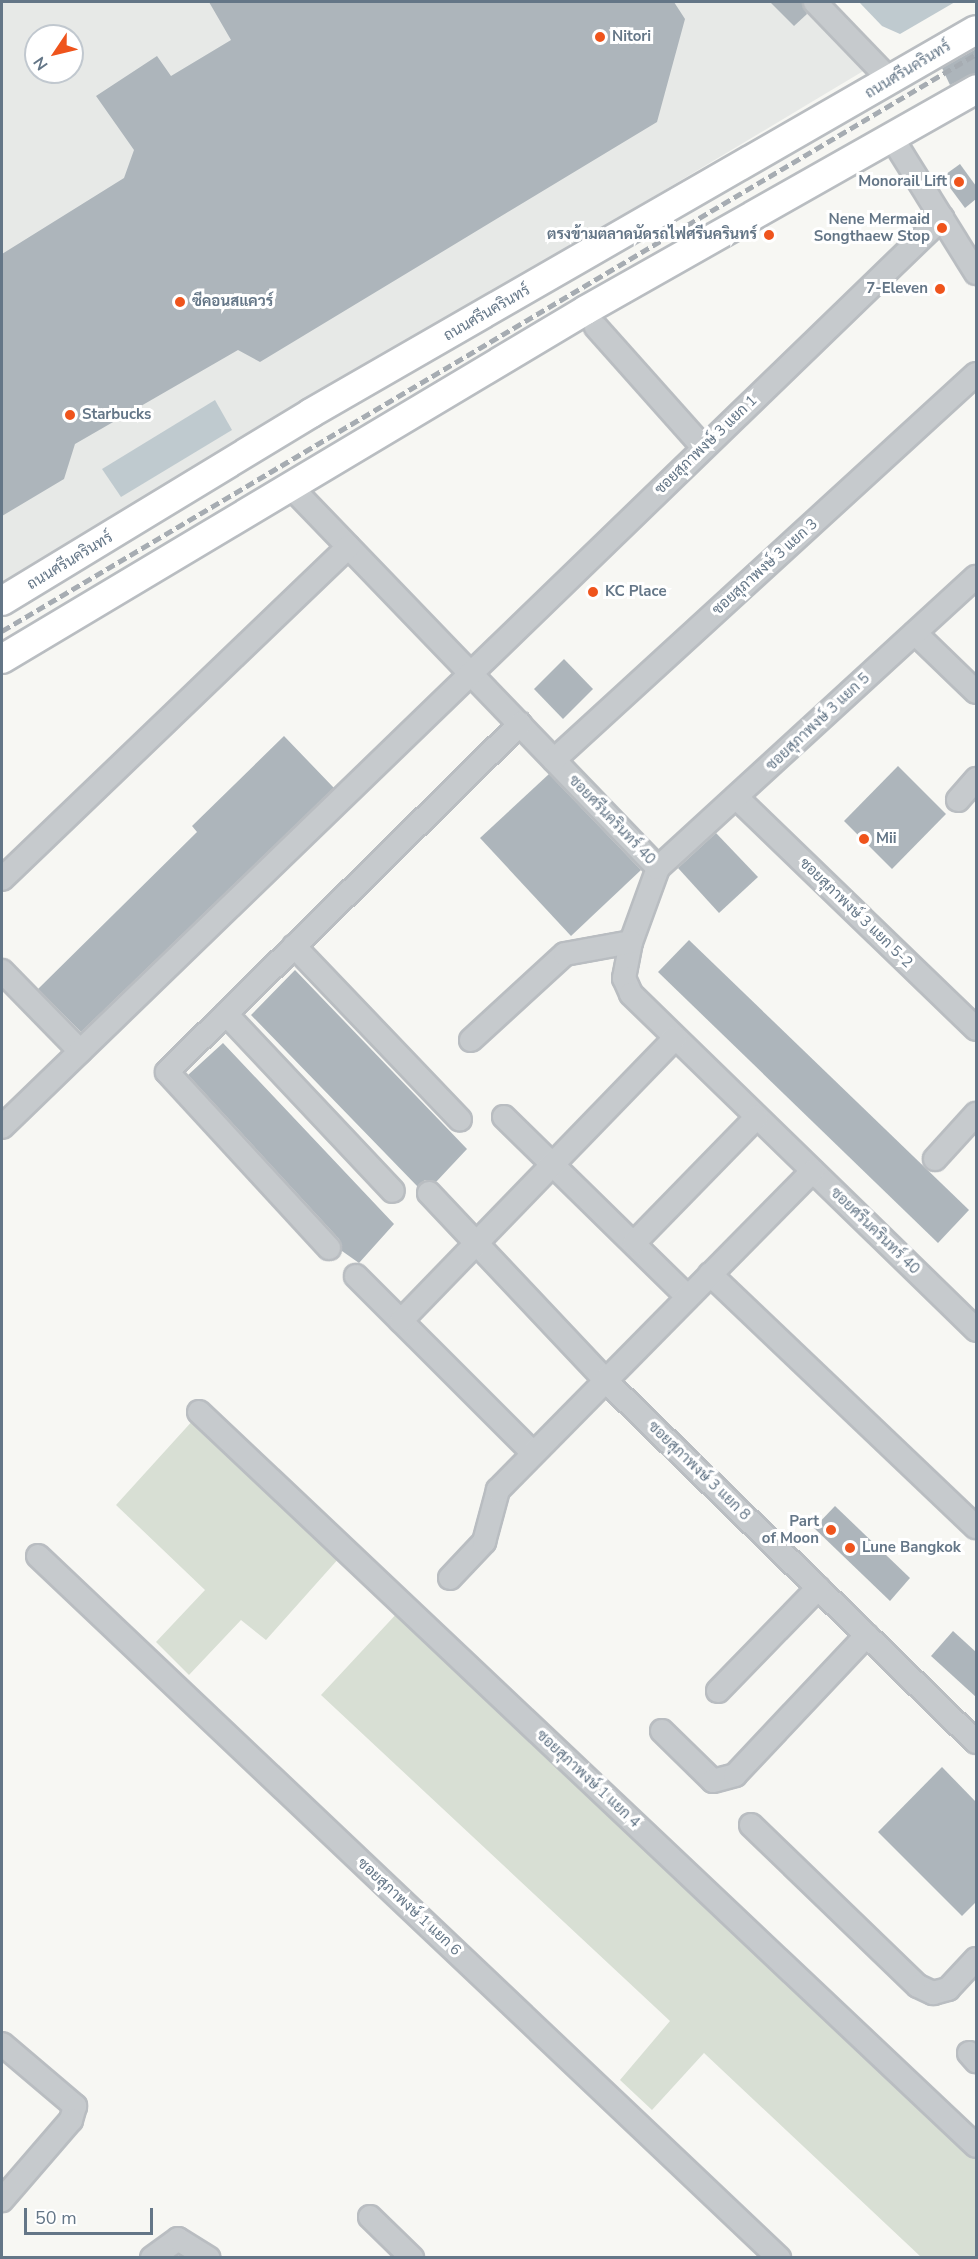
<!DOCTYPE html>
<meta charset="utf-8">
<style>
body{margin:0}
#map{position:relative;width:978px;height:2259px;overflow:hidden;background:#f7f7f3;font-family:"Nunito Sans",Sarabun,sans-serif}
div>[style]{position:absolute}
.built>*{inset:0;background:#e7e9e7}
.green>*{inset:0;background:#d8dfd4}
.water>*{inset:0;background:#bfcacf}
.building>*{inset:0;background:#adb5bb}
.roads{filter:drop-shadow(2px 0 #b9bdc1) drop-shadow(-2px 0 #b9bdc1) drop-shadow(0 2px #b9bdc1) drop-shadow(0 -2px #b9bdc1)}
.minor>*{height:22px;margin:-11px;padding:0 11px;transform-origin:11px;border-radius:11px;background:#c6cacd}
.major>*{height:28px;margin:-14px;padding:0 14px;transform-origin:14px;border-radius:14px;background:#fff}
.rail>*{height:4.5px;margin-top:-2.25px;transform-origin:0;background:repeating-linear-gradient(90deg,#a6acb2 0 9px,transparent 0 13.5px)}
.dots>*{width:16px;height:16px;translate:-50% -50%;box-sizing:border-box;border:3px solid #fff;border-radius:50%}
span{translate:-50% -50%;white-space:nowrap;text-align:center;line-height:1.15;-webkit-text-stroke:6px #fff;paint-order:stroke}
.poi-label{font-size:15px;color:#647687;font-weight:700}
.left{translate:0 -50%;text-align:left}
.right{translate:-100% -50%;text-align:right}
.street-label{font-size:15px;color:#647687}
.frame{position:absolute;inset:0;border:3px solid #647687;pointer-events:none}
.north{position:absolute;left:24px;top:24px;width:60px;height:60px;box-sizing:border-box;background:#fff;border:2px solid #c1c8cf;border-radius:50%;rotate:235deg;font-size:16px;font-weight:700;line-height:24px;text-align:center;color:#647687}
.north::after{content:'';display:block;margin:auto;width:21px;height:27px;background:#ef541c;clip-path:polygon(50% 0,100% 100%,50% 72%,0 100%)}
.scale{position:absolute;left:24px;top:2208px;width:129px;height:27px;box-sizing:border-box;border:3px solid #647687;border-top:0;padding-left:8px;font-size:18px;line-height:21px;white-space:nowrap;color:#647687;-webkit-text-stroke:4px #fff;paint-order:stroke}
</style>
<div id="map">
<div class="built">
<i style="clip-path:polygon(evenodd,2px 2px,800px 2px,865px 70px,2px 587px,2px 2px,36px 36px,72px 36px,72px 72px,36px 72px,36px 36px)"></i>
</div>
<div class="green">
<i style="clip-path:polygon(195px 1418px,340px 1557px,266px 1640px,241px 1620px,189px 1675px,156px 1642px,205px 1590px,116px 1505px)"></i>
<i style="clip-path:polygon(400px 1610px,976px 2156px,976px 2257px,921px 2257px,704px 2053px,652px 2110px,620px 2080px,670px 2021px,321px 1695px)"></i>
</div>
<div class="water">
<i style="clip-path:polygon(859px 2px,955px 2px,900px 34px,882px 26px)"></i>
<i style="clip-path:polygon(215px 400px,232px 430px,121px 497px,102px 469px)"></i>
</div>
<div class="building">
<i style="clip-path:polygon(209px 2px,674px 2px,685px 19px,657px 122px,260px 362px,238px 350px,75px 444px,64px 479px,2px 516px,2px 254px,124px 178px,134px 150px,96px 96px,157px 56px,171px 76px,231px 40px)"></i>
<i style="clip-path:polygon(770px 2px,802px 2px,807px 14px,794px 26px)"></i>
<i style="clip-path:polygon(976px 49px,976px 73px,950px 85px,942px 68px)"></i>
<i style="clip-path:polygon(960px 164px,976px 186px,976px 199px,965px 208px,942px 177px)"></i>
<i style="clip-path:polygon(564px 659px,593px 689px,563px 719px,534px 689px)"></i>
<i style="clip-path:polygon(284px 736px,334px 788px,81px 1032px,38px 989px,197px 832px,192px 826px)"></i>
<i style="clip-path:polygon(898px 766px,946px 814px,892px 869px,844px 821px)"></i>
<i style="clip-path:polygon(549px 774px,641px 870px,571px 936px,480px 838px)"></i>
<i style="clip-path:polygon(716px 833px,758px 877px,719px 913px,678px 868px)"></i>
<i style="clip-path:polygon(689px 940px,969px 1210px,938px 1243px,658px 972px)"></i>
<i style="clip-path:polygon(295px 970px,467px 1149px,436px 1182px,425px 1180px,418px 1187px,251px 1015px)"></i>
<i style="clip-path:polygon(223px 1043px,394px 1224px,359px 1263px,342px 1251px,339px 1239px,188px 1075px)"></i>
<i style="clip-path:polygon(835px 1506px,910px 1578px,890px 1601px,814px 1528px)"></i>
<i style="clip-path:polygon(953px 1631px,976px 1652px,976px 1697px,931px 1656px)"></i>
<i style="clip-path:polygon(942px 1767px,976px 1802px,976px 1902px,962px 1916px,878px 1832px)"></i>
</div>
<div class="roads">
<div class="minor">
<i style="left:815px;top:2px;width:110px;rotate:46.1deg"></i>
<i style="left:892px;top:138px;width:159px;rotate:58.1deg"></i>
<i style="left:596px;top:327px;width:161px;rotate:48.3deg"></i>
<i style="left:289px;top:485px;width:532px;rotate:46.07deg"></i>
<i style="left:658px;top:868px;width:79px;rotate:110deg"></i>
<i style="left:631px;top:942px;width:37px;rotate:101deg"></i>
<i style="left:624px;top:978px;width:17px;rotate:66deg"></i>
<i style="left:631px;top:994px;width:482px;rotate:44.2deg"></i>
<i style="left:915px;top:633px;width:85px;rotate:44deg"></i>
<i style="left:554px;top:760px;width:572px;rotate:-42.45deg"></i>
<i style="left:736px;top:797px;width:334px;rotate:44deg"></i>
<i style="left:958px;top:800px;width:28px;rotate:-49deg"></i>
<i style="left:658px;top:868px;width:431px;rotate:-42.5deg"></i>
<i style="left:2px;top:879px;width:480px;rotate:-43.8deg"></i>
<i style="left:294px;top:946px;width:240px;rotate:46.3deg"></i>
<i style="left:2px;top:971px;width:112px;rotate:45.7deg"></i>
<i style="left:226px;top:1014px;width:243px;rotate:46.7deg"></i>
<i style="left:471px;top:1040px;width:127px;rotate:-42.5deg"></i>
<i style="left:565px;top:954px;width:67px;rotate:-10.3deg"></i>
<i style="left:504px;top:1117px;width:257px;rotate:44.4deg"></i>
<i style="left:2px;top:1127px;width:1308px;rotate:-44.04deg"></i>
<i style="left:935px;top:1159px;width:61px;rotate:-47.7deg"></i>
<i style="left:429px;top:1193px;width:257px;rotate:46.7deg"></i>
<i style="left:605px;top:1380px;width:518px;rotate:44.3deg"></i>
<i style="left:634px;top:1243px;width:175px;rotate:-45.7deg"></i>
<i style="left:329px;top:1248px;width:239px;rotate:-132.6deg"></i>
<i style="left:167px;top:1072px;width:496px;rotate:-44.6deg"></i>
<i style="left:710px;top:1274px;width:367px;rotate:43.6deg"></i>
<i style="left:356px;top:1276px;width:250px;rotate:45deg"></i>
<i style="left:401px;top:1321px;width:394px;rotate:-45.9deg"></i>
<i style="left:199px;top:1412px;width:1069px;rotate:43.37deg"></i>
<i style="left:38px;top:1556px;width:1021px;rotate:43.45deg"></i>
<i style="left:450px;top:1578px;width:50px;rotate:-46.6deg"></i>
<i style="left:484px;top:1542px;width:54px;rotate:-74.9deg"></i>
<i style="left:498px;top:1490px;width:448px;rotate:-45.4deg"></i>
<i style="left:718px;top:1691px;width:144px;rotate:-45.8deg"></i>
<i style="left:662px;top:1731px;width:71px;rotate:44.4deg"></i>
<i style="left:713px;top:1781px;width:23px;rotate:-15deg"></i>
<i style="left:735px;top:1775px;width:192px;rotate:-46.7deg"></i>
<i style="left:751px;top:1825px;width:232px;rotate:44deg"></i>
<i style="left:918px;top:1986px;width:17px;rotate:25deg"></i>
<i style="left:933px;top:1993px;width:16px;rotate:-15deg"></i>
<i style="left:948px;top:1989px;width:41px;rotate:-47deg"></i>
<i style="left:2px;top:2044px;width:96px;rotate:40.3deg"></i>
<i style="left:75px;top:2106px;width:15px;rotate:106deg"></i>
<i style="left:71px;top:2120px;width:106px;rotate:130.8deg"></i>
<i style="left:969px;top:2053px;width:11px;rotate:49deg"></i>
<i style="left:370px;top:2217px;width:59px;rotate:44.3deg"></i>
<i style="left:152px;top:2258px;width:32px;rotate:-36deg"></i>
<i style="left:178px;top:2239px;width:36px;rotate:32deg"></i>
</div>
<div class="major">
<i style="left:2px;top:601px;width:362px;rotate:-31.3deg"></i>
<i style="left:311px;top:413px;width:767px;rotate:-29.94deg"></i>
<i style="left:2px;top:659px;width:680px;rotate:-30.86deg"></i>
<i style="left:586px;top:310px;width:448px;rotate:-29.5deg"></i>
</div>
</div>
<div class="rail">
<i style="left:2px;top:631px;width:1132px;rotate:-30.64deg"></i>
</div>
<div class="dots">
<i style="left:600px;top:37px;background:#ef541c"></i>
<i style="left:959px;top:182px;background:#ef541c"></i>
<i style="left:942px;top:228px;background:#ef541c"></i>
<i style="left:769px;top:235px;background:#ef541c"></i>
<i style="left:940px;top:289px;background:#ef541c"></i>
<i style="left:180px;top:302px;background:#ef541c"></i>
<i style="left:70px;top:415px;background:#ef541c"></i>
<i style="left:593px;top:592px;background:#ef541c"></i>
<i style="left:864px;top:839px;background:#ef541c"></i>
<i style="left:831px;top:1530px;background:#ef541c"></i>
<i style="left:850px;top:1548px;background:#ef541c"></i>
</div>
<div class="poi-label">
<span class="left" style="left:612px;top:37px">Nitori</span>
<span class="right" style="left:947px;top:182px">Monorail Lift</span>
<span class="right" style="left:930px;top:228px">Nene Mermaid<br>Songthaew Stop</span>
<span class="right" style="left:757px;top:235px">ตรงข้ามตลาดนัดรถไฟศรีนครินทร์</span>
<span class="right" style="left:928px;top:289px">7-Eleven</span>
<span class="left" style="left:192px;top:302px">ซีคอนสแควร์</span>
<span class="left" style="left:82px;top:415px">Starbucks</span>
<span class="left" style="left:605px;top:592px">KC Place</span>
<span class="left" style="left:876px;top:839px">Mii</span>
<span class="right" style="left:819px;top:1530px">Part<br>of Moon</span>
<span class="left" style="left:862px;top:1548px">Lune Bangkok</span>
</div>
<div class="street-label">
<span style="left:908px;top:70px;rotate:-31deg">ถนนศรีนครินทร์</span>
<span style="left:487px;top:313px;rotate:-30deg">ถนนศรีนครินทร์</span>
<span style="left:706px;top:445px;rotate:-44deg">ซอยสุภาพงษ์ 3 แยก 1</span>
<span style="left:70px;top:561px;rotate:-31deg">ถนนศรีนครินทร์</span>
<span style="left:765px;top:567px;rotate:-42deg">ซอยสุภาพงษ์ 3 แยก 3</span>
<span style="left:818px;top:722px;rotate:-43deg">ซอยสุภาพงษ์ 3 แยก 5</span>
<span style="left:612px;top:820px;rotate:46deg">ซอยศรีนครินทร์ 40</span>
<span style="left:856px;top:913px;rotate:44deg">ซอยสุภาพงษ์ 3 แยก 5-2</span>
<span style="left:875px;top:1231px;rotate:44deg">ซอยศรีนครินทร์ 40</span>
<span style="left:699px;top:1471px;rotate:44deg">ซอยสุภาพงษ์ 3 แยก 8</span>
<span style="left:588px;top:1779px;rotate:43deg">ซอยสุภาพงษ์ 1 แยก 4</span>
<span style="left:409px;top:1907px;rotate:43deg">ซอยสุภาพงษ์ 1 แยก 6</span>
</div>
<div class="frame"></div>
<div class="north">N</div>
<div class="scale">50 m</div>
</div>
